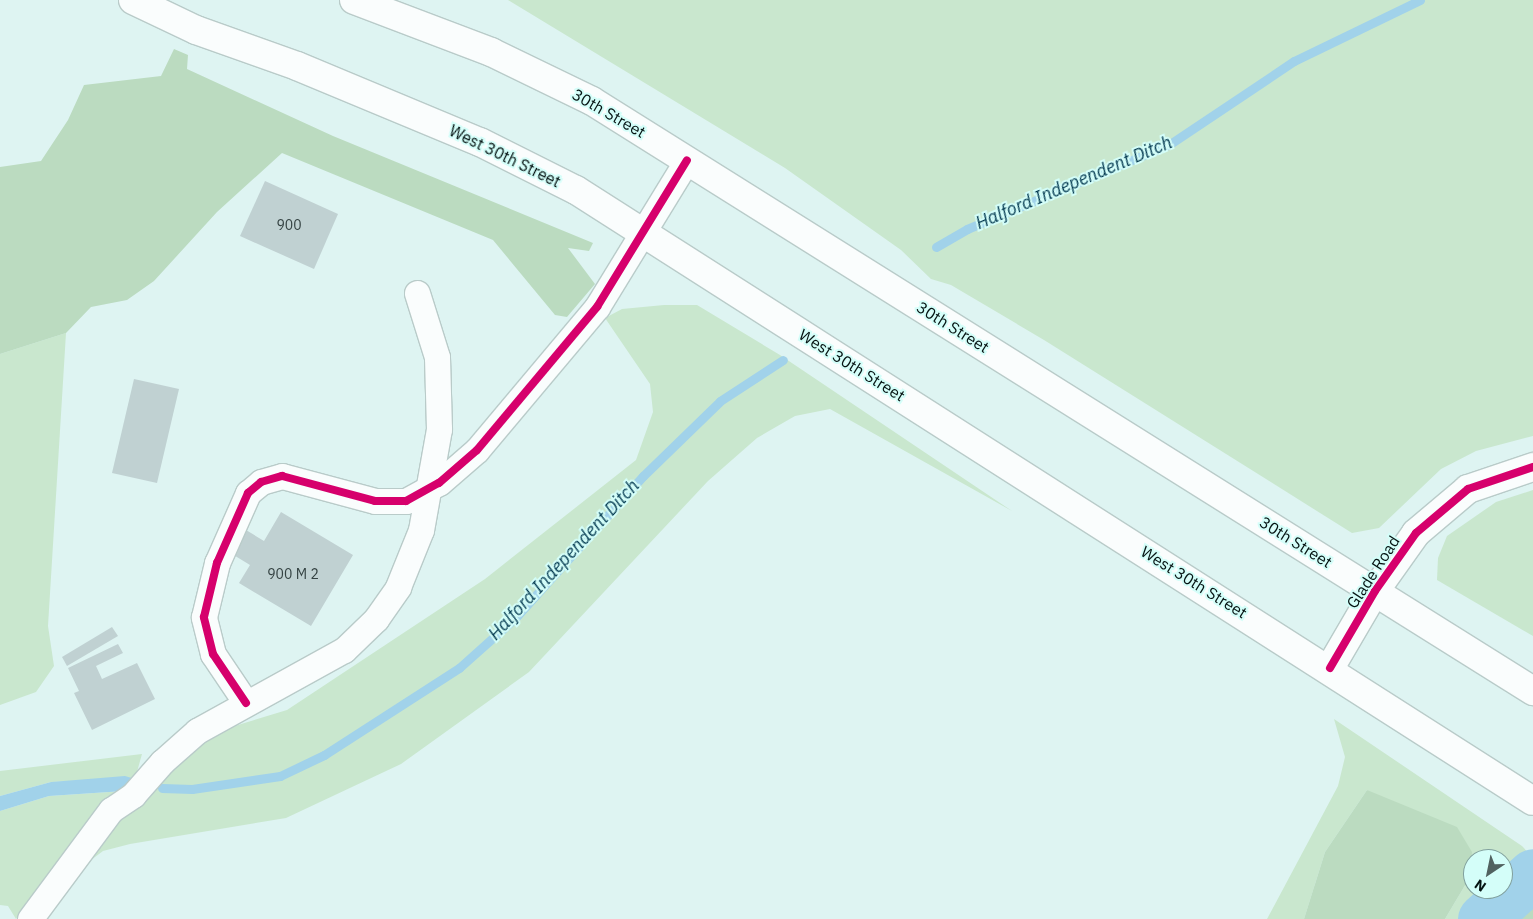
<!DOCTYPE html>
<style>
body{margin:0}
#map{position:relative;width:1533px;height:919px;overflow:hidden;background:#def4f2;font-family:"IBM Plex Sans",sans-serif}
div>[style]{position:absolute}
.green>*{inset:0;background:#c9e7ce}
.forest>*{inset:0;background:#bbdbc0}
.water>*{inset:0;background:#a1d2ea}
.stream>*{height:9px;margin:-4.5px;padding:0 4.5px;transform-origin:4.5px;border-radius:4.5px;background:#a1d2ea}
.river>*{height:51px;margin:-25.5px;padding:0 25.5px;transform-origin:25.5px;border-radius:25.5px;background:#a1d2ea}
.building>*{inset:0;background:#c0d1d2}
.roads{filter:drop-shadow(1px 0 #b9cbc9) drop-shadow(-1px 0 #b9cbc9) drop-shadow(0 1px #b9cbc9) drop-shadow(0 -1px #b9cbc9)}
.minor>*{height:25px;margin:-12.5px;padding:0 12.5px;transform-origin:12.5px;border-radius:12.5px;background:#fafdfd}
.tertiary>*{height:28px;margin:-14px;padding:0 14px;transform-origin:14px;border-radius:14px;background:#fafdfd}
.secondary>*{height:28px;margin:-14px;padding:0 14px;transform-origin:14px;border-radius:14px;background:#fafdfd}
.cycleway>*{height:8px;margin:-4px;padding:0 4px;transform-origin:4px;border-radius:4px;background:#d6006c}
span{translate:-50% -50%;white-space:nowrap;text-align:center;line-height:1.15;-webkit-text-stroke:4px #d4fef9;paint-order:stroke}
.number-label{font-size:14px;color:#344242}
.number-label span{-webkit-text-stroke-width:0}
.street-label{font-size:16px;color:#051312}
.water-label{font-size:18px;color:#02384f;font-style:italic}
.north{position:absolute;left:1463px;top:849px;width:50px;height:50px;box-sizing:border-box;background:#d4fef9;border:1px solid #81a09d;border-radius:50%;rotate:214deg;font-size:14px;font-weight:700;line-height:20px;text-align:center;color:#051312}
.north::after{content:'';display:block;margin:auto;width:18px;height:22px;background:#516260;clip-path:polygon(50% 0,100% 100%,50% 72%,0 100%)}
</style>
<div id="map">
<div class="green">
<i style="clip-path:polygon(508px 0,1533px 0,1533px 436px,1476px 451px,1441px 469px,1379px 528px,1352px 533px,1044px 340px,951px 285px,931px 279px,901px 250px,785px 168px)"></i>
<i style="clip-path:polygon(664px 305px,697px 305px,780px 355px,1012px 511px,830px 409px,795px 416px,757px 438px,708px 481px,529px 672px,401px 764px,286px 818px,130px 844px,103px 851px,83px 866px,101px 832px,215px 732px,287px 710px,485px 579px,636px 460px,653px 412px,650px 384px,605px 318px,622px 309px)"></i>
<i style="clip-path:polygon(66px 333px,48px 626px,54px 666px,36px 692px,0 705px,0 354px)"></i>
<i style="clip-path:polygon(1533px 490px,1533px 636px,1437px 580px,1438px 558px,1447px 536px,1496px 502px)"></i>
<i style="clip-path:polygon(1334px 719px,1522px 846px,1533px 858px,1503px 884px,1503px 859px,1473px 859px,1473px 889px,1496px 889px,1459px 919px,1445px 919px,1470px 877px,1367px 790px,1325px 852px,1304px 919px,1267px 919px,1338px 786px,1345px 757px)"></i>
<i style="clip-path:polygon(142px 754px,135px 779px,51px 782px,0 796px,0 771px)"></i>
<i style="clip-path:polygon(124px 791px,100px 810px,16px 919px,8px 906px,0 905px,0 811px,49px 796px)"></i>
</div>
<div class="forest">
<i style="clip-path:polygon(174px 49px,188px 55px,187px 69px,333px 136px,593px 243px,589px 251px,568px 248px,595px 284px,567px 317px,555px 315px,493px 240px,282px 153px,217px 212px,154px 281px,127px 300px,91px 307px,66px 333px,0 354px,0 167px,41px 161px,68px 120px,84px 85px,161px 76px)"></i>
<i style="clip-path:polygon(1367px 790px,1457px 827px,1472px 852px,1470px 877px,1445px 919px,1304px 919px,1325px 852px)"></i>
<i style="clip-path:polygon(1533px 892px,1533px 919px,1500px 919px,1531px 894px)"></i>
</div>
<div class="water">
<i style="clip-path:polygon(125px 776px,135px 779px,124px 791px,49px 796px,0 811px,0 796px,51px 782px)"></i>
</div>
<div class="stream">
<i style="left:936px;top:247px;width:36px;rotate:-30deg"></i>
<i style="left:967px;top:229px;width:220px;rotate:-22.7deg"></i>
<i style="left:1170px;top:144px;width:149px;rotate:-33.8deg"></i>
<i style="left:1294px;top:61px;width:140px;rotate:-25.8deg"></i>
<i style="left:162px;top:788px;width:30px;rotate:2deg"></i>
<i style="left:192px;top:789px;width:89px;rotate:-8.4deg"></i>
<i style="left:280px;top:776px;width:49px;rotate:-25.5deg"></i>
<i style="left:324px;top:755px;width:161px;rotate:-32.8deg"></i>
<i style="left:459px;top:668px;width:76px;rotate:-41.8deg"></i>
<i style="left:516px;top:617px;width:190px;rotate:-48deg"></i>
<i style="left:643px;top:476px;width:107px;rotate:-44.2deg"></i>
<i style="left:720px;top:401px;width:75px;rotate:-33.1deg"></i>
</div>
<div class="river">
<i style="left:1483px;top:919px;width:67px;rotate:-42deg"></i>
</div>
<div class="building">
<i style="clip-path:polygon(265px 181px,338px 214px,314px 269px,240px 236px)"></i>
<i style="clip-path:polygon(134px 379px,179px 389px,157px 483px,112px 473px)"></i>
<i style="clip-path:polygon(281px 512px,353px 555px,311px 626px,239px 583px,250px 565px,232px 554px,246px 530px,264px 541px)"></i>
<i style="clip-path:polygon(112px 627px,118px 636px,67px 666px,62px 657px)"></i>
<i style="clip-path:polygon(118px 644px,123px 653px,96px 666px,102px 679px,137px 663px,155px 699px,92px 730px,74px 693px,79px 691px,68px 668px)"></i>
</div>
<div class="roads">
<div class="minor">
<i style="left:246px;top:703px;width:59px;rotate:-124deg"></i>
<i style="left:213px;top:654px;width:38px;rotate:-104deg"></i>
<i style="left:204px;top:617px;width:56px;rotate:-76.5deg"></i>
<i style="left:217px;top:563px;width:77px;rotate:-66.1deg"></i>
<i style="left:248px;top:493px;width:17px;rotate:-40deg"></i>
<i style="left:261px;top:482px;width:22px;rotate:-16deg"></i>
<i style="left:282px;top:476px;width:96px;rotate:15deg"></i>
<i style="left:375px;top:501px;width:31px"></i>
<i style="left:406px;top:501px;width:38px;rotate:-29deg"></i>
<i style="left:439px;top:483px;width:50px;rotate:-41deg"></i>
<i style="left:477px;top:450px;width:187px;rotate:-50deg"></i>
<i style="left:597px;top:307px;width:172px;rotate:-58.5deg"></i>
<i style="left:30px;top:919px;width:136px;rotate:-53.4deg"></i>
<i style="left:111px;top:810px;width:27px;rotate:-34deg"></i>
<i style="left:133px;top:795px;width:44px;rotate:-48.7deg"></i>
<i style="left:162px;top:762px;width:47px;rotate:-41.5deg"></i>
<i style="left:197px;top:731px;width:168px;rotate:-28.9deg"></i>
<i style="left:344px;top:650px;width:45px;rotate:-44.1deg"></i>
<i style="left:376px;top:619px;width:39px;rotate:-55deg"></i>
<i style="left:398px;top:587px;width:61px;rotate:-68deg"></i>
<i style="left:421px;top:530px;width:103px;rotate:-79.9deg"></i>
<i style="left:439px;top:429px;width:72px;rotate:-91.6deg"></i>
<i style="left:437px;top:357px;width:67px;rotate:-107.4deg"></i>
</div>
<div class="tertiary">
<i style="left:1330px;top:668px;width:89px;rotate:-59.7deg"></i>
<i style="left:1375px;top:591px;width:71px;rotate:-54.7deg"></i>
<i style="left:1416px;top:533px;width:68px;rotate:-40.2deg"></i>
<i style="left:1468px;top:489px;width:69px;rotate:-18.7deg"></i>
</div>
<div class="secondary">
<i style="left:133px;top:0;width:70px;rotate:25.5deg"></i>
<i style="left:196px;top:30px;width:107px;rotate:19.6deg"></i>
<i style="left:297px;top:66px;width:198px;rotate:22.6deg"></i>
<i style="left:480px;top:142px;width:107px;rotate:26.6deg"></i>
<i style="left:576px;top:190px;width:1135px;rotate:32.56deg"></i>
<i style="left:354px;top:0;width:147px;rotate:20.8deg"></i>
<i style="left:491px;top:52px;width:112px;rotate:25.9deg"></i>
<i style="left:592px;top:101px;width:1111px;rotate:32.09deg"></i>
</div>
</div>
<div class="cycleway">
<i style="left:1330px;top:668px;width:89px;rotate:-59.7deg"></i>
<i style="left:1375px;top:591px;width:71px;rotate:-54.7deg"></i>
<i style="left:1416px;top:533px;width:68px;rotate:-40.2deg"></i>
<i style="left:1468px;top:489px;width:69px;rotate:-18.7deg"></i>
<i style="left:246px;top:703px;width:59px;rotate:-124deg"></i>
<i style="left:213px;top:654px;width:38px;rotate:-104deg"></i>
<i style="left:204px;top:617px;width:56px;rotate:-76.5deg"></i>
<i style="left:217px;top:563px;width:77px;rotate:-66.1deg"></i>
<i style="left:248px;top:493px;width:17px;rotate:-40deg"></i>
<i style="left:261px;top:482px;width:22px;rotate:-16deg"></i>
<i style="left:282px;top:476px;width:96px;rotate:15deg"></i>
<i style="left:375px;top:501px;width:31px"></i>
<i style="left:406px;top:501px;width:38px;rotate:-29deg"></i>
<i style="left:439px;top:483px;width:50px;rotate:-41deg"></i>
<i style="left:477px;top:450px;width:187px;rotate:-50deg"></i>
<i style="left:597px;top:307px;width:172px;rotate:-58.5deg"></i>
</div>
<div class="number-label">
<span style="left:289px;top:225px">900</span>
<span style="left:293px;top:574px">900 M 2</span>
</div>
<div class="street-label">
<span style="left:609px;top:113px;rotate:30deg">30th Street</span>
<span style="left:505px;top:156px;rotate:26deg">West 30th Street</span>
<span style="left:953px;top:327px;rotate:32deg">30th Street</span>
<span style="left:852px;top:365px;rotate:32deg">West 30th Street</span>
<span style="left:1296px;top:542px;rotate:32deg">30th Street</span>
<span style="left:1373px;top:572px;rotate:-57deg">Glade Road</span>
<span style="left:1194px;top:582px;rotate:32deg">West 30th Street</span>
</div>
<div class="water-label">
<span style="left:1074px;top:183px;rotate:-23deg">Halford Independent Ditch</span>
<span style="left:564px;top:560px;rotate:-47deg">Halford Independent Ditch</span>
</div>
<div class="north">N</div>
</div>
